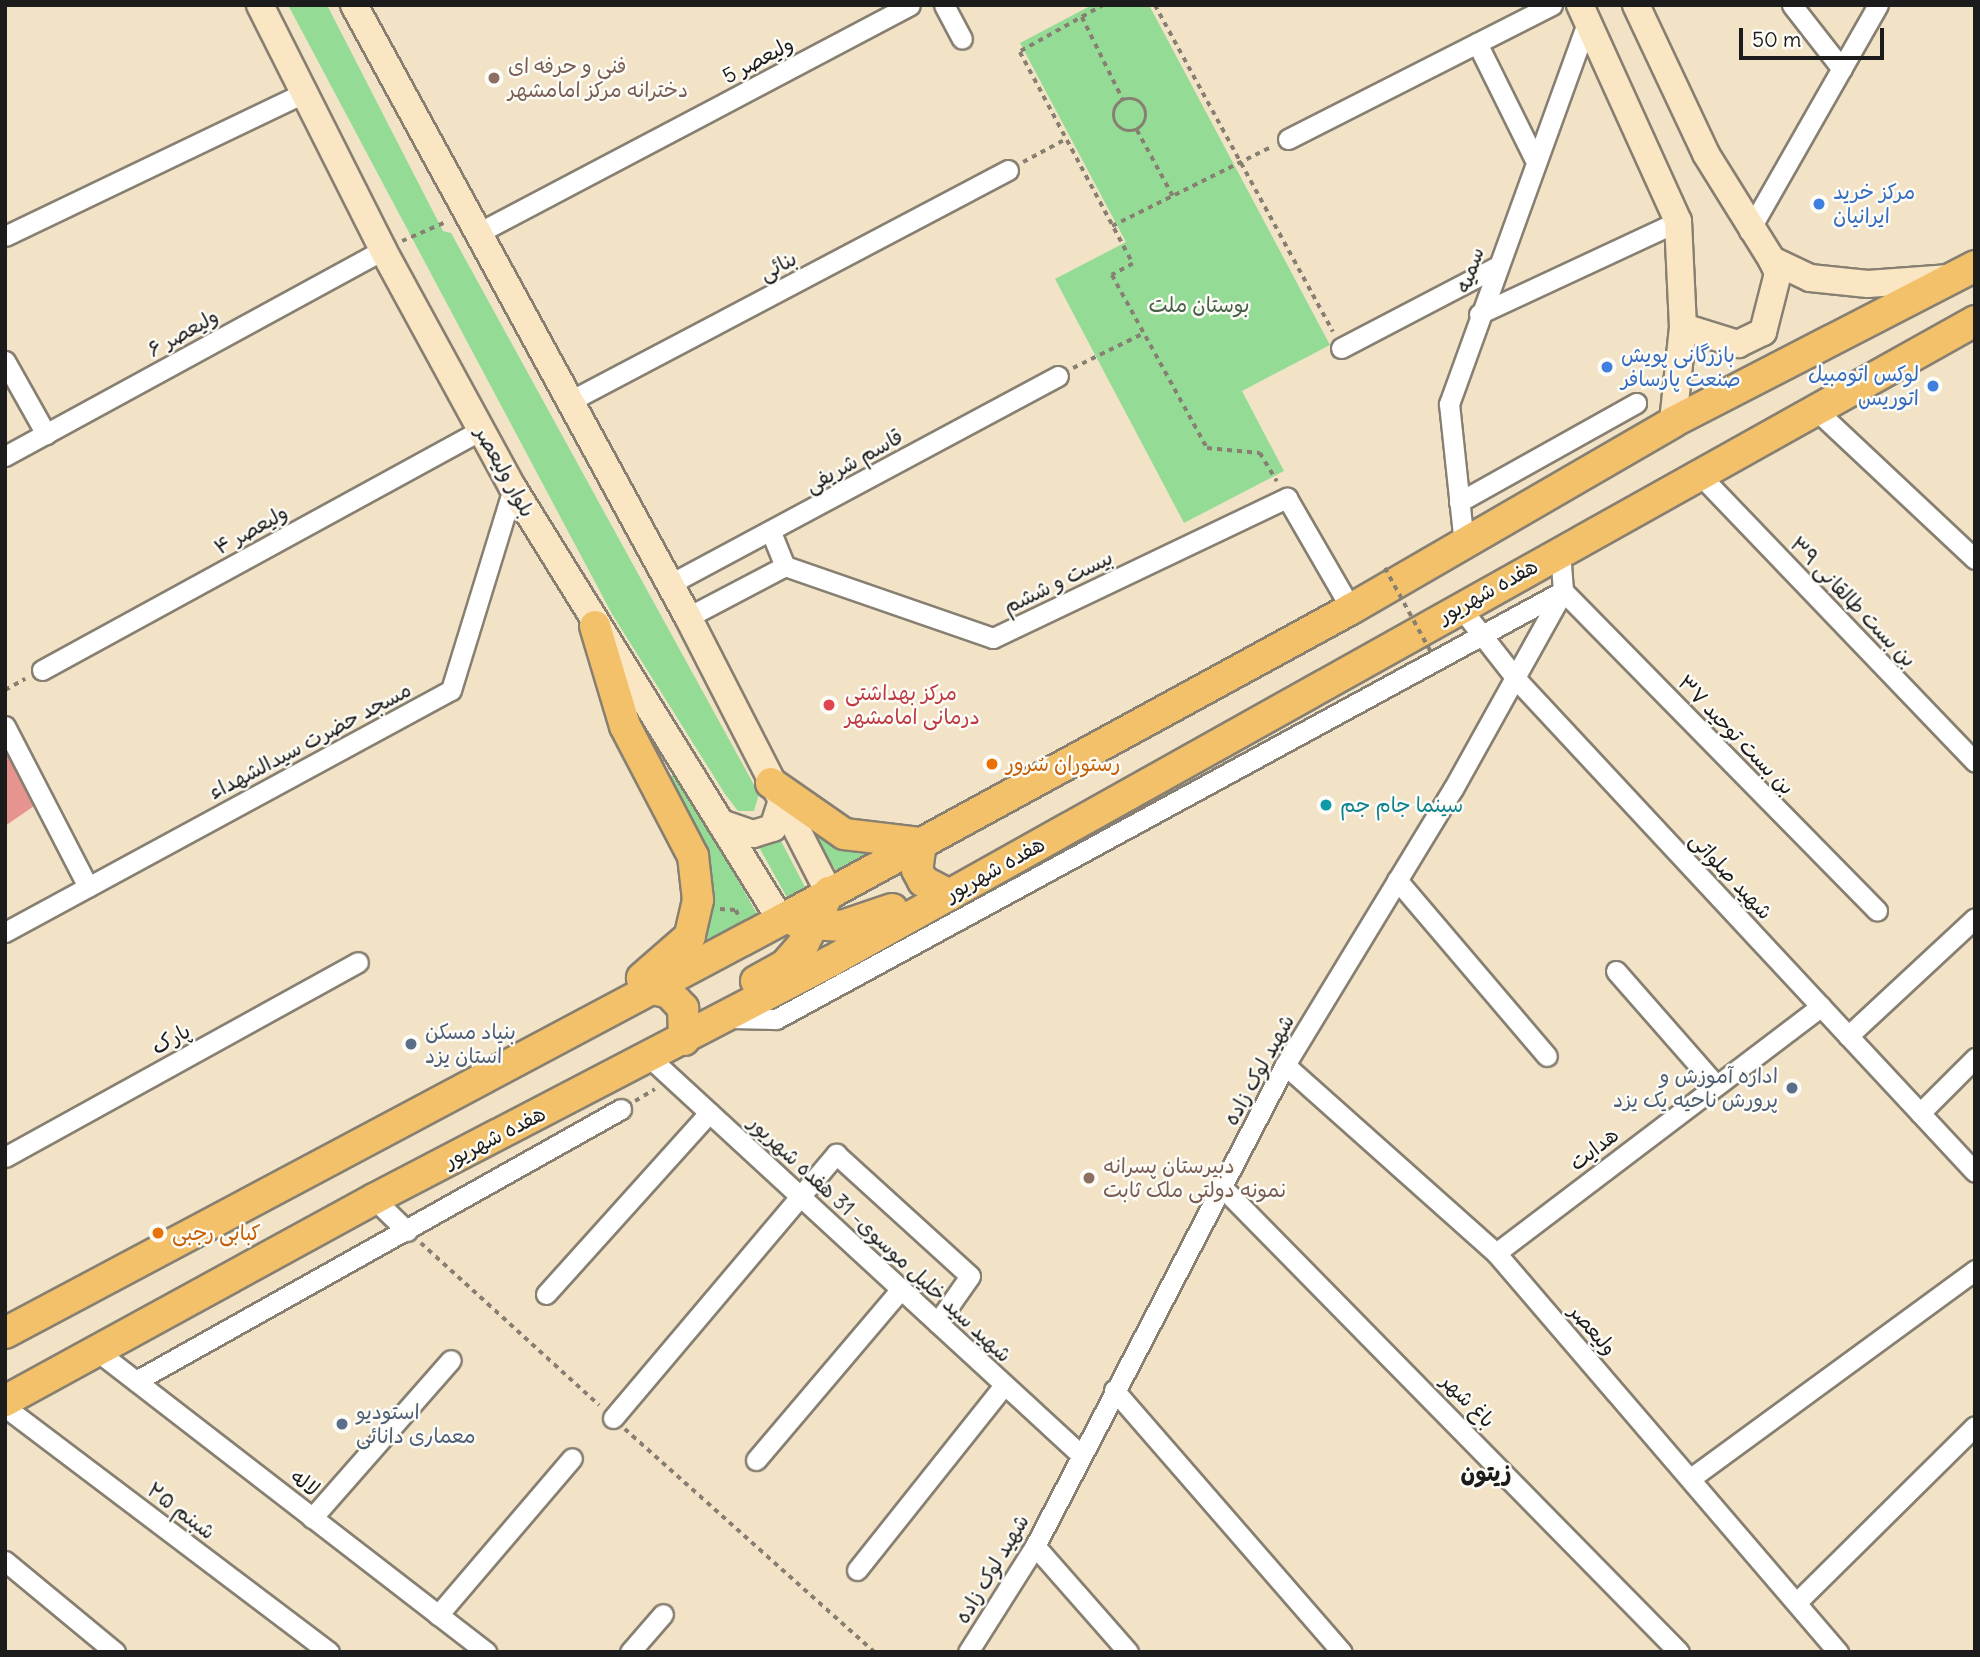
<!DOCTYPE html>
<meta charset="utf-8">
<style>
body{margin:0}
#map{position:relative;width:1980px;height:1657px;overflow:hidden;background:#f2e3c7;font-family:Delius,"Playpen Sans Arabic",sans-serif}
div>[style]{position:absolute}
.green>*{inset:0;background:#94dc96}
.building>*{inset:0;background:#e79490}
.path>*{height:3.5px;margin-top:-1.75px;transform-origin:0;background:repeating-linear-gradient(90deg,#878072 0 5px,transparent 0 10px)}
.path>.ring{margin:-1.75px;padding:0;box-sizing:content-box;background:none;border:3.5px solid #878072;border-radius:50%}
.roads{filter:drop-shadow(2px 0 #878072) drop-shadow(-2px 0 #878072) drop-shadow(0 2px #878072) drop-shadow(0 -2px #878072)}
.minor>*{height:19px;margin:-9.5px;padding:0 9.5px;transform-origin:9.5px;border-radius:9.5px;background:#fff}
.secondary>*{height:26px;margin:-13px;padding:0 13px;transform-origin:13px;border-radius:13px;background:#fbe6c4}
.primary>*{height:30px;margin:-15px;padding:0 15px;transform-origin:15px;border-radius:15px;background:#f4c16b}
.path-bridge>*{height:3.5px;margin-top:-1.75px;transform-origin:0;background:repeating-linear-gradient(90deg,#878072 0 5px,transparent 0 10px)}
.dots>*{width:19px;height:19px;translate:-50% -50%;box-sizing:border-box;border:4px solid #fdfcf7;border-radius:50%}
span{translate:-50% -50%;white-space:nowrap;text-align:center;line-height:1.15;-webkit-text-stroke:5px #fdfcf7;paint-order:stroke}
.street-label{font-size:21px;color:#1c1c1c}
.education-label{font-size:21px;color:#785e54}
.left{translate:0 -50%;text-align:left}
.shop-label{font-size:21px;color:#366cbe}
.right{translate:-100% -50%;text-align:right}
.park-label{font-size:21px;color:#465f47}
.health-label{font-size:21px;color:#be3a42}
.food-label{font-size:21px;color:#c56008}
.culture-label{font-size:21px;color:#0d838f}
.service-label{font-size:21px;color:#4e5e75}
.neighbourhood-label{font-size:23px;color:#1c1c1c;font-weight:700}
.frame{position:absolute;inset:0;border:7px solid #1c1c1c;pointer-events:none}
.scale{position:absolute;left:1739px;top:28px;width:145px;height:32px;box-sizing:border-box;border:4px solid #1c1c1c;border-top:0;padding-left:9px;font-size:21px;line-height:24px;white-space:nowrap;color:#1c1c1c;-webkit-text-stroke:5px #fdfcf7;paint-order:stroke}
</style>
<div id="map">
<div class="green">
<i style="clip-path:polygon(288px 5px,327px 5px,443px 231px,451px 233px,759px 794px,754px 811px,738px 811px,725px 794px,612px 614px)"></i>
<i style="clip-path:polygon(1092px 5px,1149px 5px,1330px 345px,1242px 391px,1284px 471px,1184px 523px,1055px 279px,1126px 242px,1020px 43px)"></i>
<i style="clip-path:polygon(678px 775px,760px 919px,667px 970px,701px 943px,688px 821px,669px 776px)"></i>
<i style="clip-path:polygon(797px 810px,898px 844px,839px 875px)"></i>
<i style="clip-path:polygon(779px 837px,805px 887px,802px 899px,790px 903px,760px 849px,766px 838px)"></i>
</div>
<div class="building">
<i style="clip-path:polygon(5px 746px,37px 804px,5px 826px)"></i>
</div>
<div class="path">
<i style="left:1104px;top:5px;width:96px;rotate:150.8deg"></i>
<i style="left:1020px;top:52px;width:240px;rotate:61.9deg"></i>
<i style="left:1133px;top:264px;width:24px;rotate:152deg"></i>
<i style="left:1112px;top:275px;width:197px;rotate:61.2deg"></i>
<i style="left:1207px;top:448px;width:53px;rotate:5.4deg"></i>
<i style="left:1260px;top:453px;width:33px;rotate:59deg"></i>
<i style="left:1155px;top:5px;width:372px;rotate:61.4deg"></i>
<i style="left:1082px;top:17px;width:93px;rotate:63.7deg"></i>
<i class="ring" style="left:1114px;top:99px;width:28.5px;height:28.5px"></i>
<i style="left:1137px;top:130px;width:75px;rotate:61.4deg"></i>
<i style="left:1023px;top:162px;width:47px;rotate:-28.2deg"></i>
<i style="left:1112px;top:226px;width:180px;rotate:-26.4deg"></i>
<i style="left:402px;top:241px;width:48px;rotate:-23.4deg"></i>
<i style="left:1073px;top:368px;width:79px;rotate:-26.2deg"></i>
<i style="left:5px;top:690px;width:23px;rotate:-29deg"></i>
<i style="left:720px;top:909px;width:16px;rotate:4deg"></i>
<i style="left:736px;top:910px;width:8px;rotate:67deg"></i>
<i style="left:635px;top:1101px;width:23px;rotate:-31deg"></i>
<i style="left:421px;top:1243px;width:241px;rotate:42.3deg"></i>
<i style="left:625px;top:1429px;width:334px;rotate:41.8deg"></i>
</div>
<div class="roads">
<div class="minor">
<i style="left:944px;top:5px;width:38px;rotate:62deg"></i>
<i style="left:1792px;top:5px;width:81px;rotate:52deg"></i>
<i style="left:1477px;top:43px;width:128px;rotate:63.6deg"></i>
<i style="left:1288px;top:139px;width:296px;rotate:-26.9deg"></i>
<i style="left:1749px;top:231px;width:260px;rotate:-60.3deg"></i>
<i style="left:478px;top:233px;width:488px;rotate:-27.8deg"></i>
<i style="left:5px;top:236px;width:334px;rotate:-25.6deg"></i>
<i style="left:1479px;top:314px;width:220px;rotate:-25deg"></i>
<i style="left:1341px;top:348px;width:173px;rotate:-27.6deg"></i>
<i style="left:5px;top:361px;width:84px;rotate:60.7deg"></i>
<i style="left:570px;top:401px;width:495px;rotate:-27.8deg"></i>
<i style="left:1815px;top:409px;width:219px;rotate:43.2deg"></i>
<i style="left:5px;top:456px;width:430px;rotate:-28.6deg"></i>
<i style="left:1698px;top:473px;width:400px;rotate:46.2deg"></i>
<i style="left:1459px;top:502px;width:203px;rotate:-29.2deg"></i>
<i style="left:771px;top:532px;width:37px;rotate:68deg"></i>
<i style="left:1464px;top:544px;width:141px;rotate:-96.1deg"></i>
<i style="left:1449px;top:404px;width:407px;rotate:-70.1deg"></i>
<i style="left:670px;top:584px;width:440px;rotate:-28.2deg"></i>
<i style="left:1460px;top:607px;width:93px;rotate:52deg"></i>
<i style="left:1517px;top:680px;width:672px;rotate:47.05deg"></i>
<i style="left:688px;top:617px;width:110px;rotate:-27.7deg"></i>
<i style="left:785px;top:566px;width:220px;rotate:19.1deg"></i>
<i style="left:993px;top:638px;width:326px;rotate:-25.5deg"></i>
<i style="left:1287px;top:498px;width:128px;rotate:60deg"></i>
<i style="left:42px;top:670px;width:500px;rotate:-28.67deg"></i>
<i style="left:5px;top:726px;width:181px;rotate:62.7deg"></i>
<i style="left:1397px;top:880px;width:231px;rotate:49.6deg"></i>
<i style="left:5px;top:932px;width:507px;rotate:-28.48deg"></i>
<i style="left:451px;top:690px;width:211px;rotate:-72.9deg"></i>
<i style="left:1616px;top:971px;width:150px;rotate:48.8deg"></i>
<i style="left:730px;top:1018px;width:46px;rotate:1.2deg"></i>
<i style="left:776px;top:1019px;width:896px;rotate:-28.54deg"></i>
<i style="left:1563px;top:591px;width:41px;rotate:-94.2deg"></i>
<i style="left:1848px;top:1036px;width:173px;rotate:-42.9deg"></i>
<i style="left:650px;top:1058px;width:585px;rotate:42.64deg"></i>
<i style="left:1285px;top:1065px;width:283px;rotate:41.7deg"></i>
<i style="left:1496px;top:1253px;width:526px;rotate:49.4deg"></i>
<i style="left:1920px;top:1113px;width:78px;rotate:-45deg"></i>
<i style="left:5px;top:1157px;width:403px;rotate:-28.9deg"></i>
<i style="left:1221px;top:1186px;width:653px;rotate:45.5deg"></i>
<i style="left:374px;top:1199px;width:46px;rotate:44.1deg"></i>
<i style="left:1496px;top:1253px;width:408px;rotate:-37.2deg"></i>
<i style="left:546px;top:1294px;width:244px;rotate:-48deg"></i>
<i style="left:97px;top:1351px;width:492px;rotate:37.7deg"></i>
<i style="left:136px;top:1381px;width:556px;rotate:-29.28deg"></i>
<i style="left:1114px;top:1390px;width:347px;rotate:49deg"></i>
<i style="left:5px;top:1407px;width:406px;rotate:37.1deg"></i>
<i style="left:613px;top:1418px;width:346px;rotate:-49.8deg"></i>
<i style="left:836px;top:1154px;width:181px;rotate:42.3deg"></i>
<i style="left:970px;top:1276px;width:57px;rotate:125.1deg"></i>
<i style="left:756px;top:1460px;width:224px;rotate:-49.7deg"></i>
<i style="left:1691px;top:1478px;width:352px;rotate:-36.2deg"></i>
<i style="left:312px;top:1518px;width:210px;rotate:-48.7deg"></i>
<i style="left:1035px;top:1546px;width:141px;rotate:48.7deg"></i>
<i style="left:5px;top:1561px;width:143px;rotate:39.6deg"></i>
<i style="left:857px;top:1570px;width:236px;rotate:-51.5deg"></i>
<i style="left:1797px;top:1602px;width:250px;rotate:-44.7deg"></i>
<i style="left:438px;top:1615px;width:206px;rotate:-49.5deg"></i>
<i style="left:630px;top:1652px;width:50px;rotate:-49deg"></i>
<i style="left:968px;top:1652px;width:125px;rotate:-57.7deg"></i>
<i style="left:1035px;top:1546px;width:542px;rotate:-62.54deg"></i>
<i style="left:1285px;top:1065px;width:323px;rotate:-58.7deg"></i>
<i style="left:1453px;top:789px;width:227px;rotate:-60.9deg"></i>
<i style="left:1563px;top:591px;width:448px;rotate:45.5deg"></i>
</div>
<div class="secondary">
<i style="left:260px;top:5px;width:274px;rotate:63.3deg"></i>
<i style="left:383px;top:250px;width:271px;rotate:61.4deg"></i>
<i style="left:513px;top:488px;width:508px;rotate:58.19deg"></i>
<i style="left:354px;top:5px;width:697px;rotate:61.38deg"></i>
<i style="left:688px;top:617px;width:309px;rotate:62.9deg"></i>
<i style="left:1580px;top:5px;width:237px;rotate:65.6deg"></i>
<i style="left:1678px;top:221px;width:106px;rotate:87.3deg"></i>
<i style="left:1683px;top:327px;width:96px;rotate:96deg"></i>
<i style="left:1636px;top:5px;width:165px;rotate:64.8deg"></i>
<i style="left:1706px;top:154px;width:125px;rotate:58.1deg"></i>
<i style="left:1772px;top:260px;width:42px;rotate:25.3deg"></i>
<i style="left:1810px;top:278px;width:58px;rotate:5.9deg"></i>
<i style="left:1868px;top:284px;width:82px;rotate:-4.2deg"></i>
<i style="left:1683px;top:327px;width:58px;rotate:17.2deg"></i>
<i style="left:1738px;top:344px;width:28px;rotate:-26deg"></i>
<i style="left:1763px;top:332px;width:61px;rotate:-75.7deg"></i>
<i style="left:1778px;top:273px;width:14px;rotate:-115deg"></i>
<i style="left:721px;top:823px;width:34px;rotate:19deg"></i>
<i style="left:753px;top:834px;width:21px;rotate:-17deg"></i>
<i style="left:773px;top:828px;width:28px;rotate:-72deg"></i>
</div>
<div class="primary">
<i style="left:595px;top:626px;width:104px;rotate:73.3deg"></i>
<i style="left:625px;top:726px;width:147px;rotate:62.4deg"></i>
<i style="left:693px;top:856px;width:44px;rotate:83.5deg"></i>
<i style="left:698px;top:900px;width:37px;rotate:103deg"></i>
<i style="left:690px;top:936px;width:64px;rotate:138.8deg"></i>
<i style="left:771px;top:783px;width:89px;rotate:34.9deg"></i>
<i style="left:844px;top:834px;width:78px;rotate:6.7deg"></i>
<i style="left:921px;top:843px;width:27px;rotate:98deg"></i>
<i style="left:917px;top:870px;width:13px;rotate:61deg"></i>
<i style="left:923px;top:881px;width:30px;rotate:28deg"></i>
<i style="left:798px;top:923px;width:44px;rotate:3.9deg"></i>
<i style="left:842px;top:926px;width:53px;rotate:-18.8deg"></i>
<i style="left:756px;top:981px;width:33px;rotate:-29deg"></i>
<i style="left:785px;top:965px;width:29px;rotate:-49deg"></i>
<i style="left:804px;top:943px;width:57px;rotate:-63.9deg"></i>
<i style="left:648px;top:988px;width:22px;rotate:13deg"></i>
<i style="left:669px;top:993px;width:21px;rotate:47deg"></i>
<i style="left:683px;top:1008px;width:32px;rotate:88deg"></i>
<i style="left:5px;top:1333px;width:879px;rotate:-28.02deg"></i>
<i style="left:781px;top:920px;width:649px;rotate:-28.62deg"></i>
<i style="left:1351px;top:609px;width:372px;rotate:-30.1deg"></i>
<i style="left:1673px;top:422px;width:340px;rotate:-27.3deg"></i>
<i style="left:5px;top:1401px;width:421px;rotate:-28.7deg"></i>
<i style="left:374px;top:1199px;width:515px;rotate:-27.51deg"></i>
<i style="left:831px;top:961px;width:1311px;rotate:-29.22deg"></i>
</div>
</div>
<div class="path-bridge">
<i style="left:1385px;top:568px;width:96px;rotate:61.3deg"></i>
</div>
<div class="dots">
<i style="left:494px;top:78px;background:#8d6e63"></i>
<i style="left:1819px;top:204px;background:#3f7fe0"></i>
<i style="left:1607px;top:367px;background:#3f7fe0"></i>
<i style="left:1933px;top:386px;background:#3f7fe0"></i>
<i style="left:829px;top:705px;background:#e0444e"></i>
<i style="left:992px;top:764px;background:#e8710a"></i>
<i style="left:1326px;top:805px;background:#0f9aa8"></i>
<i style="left:411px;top:1044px;background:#5c6f8a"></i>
<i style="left:1792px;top:1088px;background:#5c6f8a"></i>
<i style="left:1089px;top:1178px;background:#8d6e63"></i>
<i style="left:158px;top:1233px;background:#e8710a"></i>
<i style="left:342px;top:1424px;background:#5c6f8a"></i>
</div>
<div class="street-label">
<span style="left:758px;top:60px;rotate:-28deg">ولیعصر 5</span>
<span style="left:778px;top:266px;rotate:-28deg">بنائی</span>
<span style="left:1470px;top:270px;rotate:-71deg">سمیه</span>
<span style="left:183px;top:333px;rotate:-29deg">ولیعصر ۶</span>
<span style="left:854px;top:461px;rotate:-29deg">قاسم شریفی</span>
<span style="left:505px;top:472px;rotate:61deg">بلوار ولیعصر</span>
<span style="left:251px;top:530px;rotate:-29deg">ولیعصر ۴</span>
<span style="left:1058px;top:582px;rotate:-26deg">بیست و ششم</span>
<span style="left:1488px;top:591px;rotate:-29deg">هفده شهریور</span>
<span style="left:1853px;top:602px;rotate:46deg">بن‌ بست طالقانی ۳۹</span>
<span style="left:1736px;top:735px;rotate:46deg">بن بست توحید ۳۷</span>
<span style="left:310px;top:741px;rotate:-28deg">مسجد حضرت سیدالشهداء</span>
<span style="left:995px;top:869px;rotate:-29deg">هفده شهریور</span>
<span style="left:1731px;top:876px;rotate:47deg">شهید صلواتی</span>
<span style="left:171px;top:1039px;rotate:-29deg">پارک</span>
<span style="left:1259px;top:1070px;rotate:-61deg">شهید لوک زاده</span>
<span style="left:495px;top:1137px;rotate:-27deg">هفده شهریور</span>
<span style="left:1594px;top:1149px;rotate:-38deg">هدایت</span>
<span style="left:880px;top:1239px;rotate:43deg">شهید سید خلیل موسوی- 31 هفده شهریور</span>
<span style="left:1593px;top:1330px;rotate:49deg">ولیعصر</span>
<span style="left:1468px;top:1401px;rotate:45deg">باغ شهر</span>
<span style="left:305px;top:1483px;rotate:38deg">لاله</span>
<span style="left:181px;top:1511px;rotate:37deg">شبنم ۲۵</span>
<span style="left:992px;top:1569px;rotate:-59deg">شهید لوک زاده</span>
</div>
<div class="education-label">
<span class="left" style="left:508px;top:78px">فنی و حرفه ای<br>دخترانه مرکز امامشهر</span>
<span class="left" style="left:1103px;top:1178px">دبیرستان پسرانه<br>نمونه دولتی ملک ثابت</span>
</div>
<div class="shop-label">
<span class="left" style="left:1833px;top:204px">مرکز خرید<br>ایرانیان</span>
<span class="left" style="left:1621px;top:367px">بازرگانی پویش<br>صنعت پارسافر</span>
<span class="right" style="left:1919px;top:386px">لوکس اتومبیل<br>اتوریس</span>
</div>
<div class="park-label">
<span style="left:1199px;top:305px">بوستان ملت</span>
</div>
<div class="health-label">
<span class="left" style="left:845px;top:705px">مرکز بهداشتی<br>درمانی امامشهر</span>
</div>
<div class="food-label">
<span class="left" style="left:1006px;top:764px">رستوران سُرور</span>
<span class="left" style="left:172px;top:1233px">کبابی رجبی</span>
</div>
<div class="culture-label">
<span class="left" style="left:1340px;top:805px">سینما جام جم</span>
</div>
<div class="service-label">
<span class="left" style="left:425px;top:1044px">بنیاد مسکن<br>استان یزد</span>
<span class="right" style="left:1778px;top:1088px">اداره آموزش و<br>پرورش ناحیه یک یزد</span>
<span class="left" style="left:356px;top:1424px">استودیو<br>معماری دانائی</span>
</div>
<div class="neighbourhood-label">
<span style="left:1486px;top:1473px">زیتون</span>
</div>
<div class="frame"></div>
<div class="scale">50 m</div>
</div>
